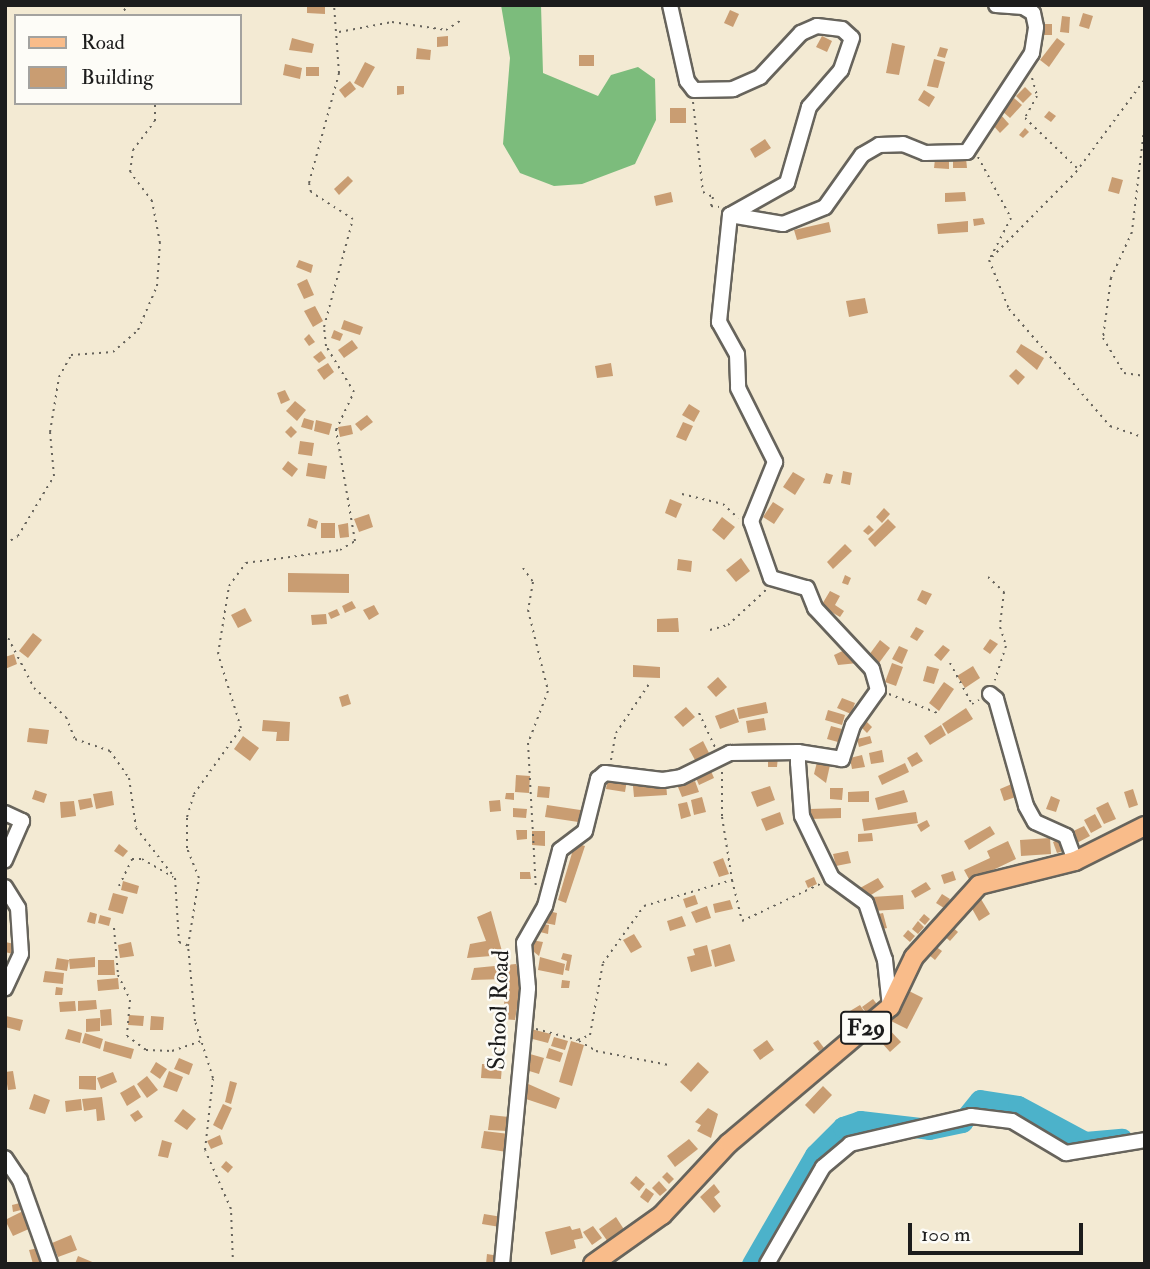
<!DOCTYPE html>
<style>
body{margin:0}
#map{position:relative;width:1150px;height:1269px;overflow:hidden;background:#f3ead3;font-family:"IM FELL Double Pica",serif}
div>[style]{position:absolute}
.forest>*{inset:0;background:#7cbc7c}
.river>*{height:21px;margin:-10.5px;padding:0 10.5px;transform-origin:10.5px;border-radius:10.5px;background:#4cb2ca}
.building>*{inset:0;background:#c99d72}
.path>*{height:2px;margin-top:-1px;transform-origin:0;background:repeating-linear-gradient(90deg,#67645c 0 2px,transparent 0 7px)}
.roads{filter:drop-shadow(2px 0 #67645c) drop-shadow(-2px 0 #67645c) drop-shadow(0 2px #67645c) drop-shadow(0 -2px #67645c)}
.minor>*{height:14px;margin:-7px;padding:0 7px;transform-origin:7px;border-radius:7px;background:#fff}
.major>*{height:18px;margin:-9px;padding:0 9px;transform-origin:9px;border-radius:9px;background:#f9bc8a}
span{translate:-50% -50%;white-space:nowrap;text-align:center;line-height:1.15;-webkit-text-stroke:5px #fdfcf7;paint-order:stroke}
.shield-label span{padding:2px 5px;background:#fdfcf7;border:2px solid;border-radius:5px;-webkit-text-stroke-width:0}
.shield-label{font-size:23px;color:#1c1c1c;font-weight:700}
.street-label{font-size:24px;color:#1c1c1c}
.frame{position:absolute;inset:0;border:7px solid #1c1c1c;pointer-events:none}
.legend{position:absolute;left:14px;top:14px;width:228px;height:91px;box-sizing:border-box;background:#fdfcf7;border:2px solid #a3a29f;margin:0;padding:9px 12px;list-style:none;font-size:21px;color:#1c1c1c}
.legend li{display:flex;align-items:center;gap:14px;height:35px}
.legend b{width:35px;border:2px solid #a3a29f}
.scale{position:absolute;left:908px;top:1223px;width:175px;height:32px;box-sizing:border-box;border:4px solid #1c1c1c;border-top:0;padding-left:9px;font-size:21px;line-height:24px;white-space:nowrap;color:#1c1c1c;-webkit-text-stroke:5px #fdfcf7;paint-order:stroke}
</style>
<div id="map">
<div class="forest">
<i style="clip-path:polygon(501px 5px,541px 5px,543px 73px,598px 96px,611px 75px,638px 67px,655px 79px,656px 120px,635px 164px,582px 184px,554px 186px,520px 173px,503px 144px,510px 58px)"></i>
</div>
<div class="river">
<i style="left:752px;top:1264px;width:126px;rotate:-60deg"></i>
<i style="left:815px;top:1155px;width:40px;rotate:-45deg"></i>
<i style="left:843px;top:1127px;width:18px;rotate:-19deg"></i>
<i style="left:860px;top:1121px;width:69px;rotate:6.6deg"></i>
<i style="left:929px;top:1129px;width:34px;rotate:-12deg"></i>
<i style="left:962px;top:1122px;width:28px;rotate:-51deg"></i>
<i style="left:980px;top:1100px;width:38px;rotate:9deg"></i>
<i style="left:1018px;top:1106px;width:76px;rotate:28.2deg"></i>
<i style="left:1085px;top:1142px;width:37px;rotate:-5deg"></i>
</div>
<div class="building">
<i style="clip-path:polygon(307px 5px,325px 5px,325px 14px,307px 13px)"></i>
<i style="clip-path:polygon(730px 10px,739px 14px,733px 27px,724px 23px)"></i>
<i style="clip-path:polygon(1083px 13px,1093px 16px,1089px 29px,1079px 26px)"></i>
<i style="clip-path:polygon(1062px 16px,1070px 17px,1069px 33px,1060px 32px)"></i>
<i style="clip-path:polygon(1043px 24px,1052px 24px,1052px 35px,1043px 35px)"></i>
<i style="clip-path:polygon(448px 36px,448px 46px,437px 47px,437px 37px)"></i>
<i style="clip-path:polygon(822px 36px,832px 41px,827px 52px,816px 47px)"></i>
<i style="clip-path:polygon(292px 38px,314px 44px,312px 53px,289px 50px)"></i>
<i style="clip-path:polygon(1057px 38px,1065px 44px,1049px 67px,1040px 60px)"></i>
<i style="clip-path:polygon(892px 43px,905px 46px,899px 75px,886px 73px)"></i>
<i style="clip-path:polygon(940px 47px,948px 49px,945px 58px,937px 56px)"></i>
<i style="clip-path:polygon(417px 48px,431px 50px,430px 60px,416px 59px)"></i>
<i style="clip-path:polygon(579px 55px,594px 55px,594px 66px,579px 66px)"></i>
<i style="clip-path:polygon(934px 59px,945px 62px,938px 88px,927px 86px)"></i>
<i style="clip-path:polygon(365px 62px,375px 67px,363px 88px,354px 83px)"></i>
<i style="clip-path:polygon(285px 64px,302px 68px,300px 79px,283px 75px)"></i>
<i style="clip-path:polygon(306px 67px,319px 67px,319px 76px,306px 76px)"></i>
<i style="clip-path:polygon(350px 81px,356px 89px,345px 98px,339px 90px)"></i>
<i style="clip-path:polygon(397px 86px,404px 86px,404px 94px,397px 95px)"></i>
<i style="clip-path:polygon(1025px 87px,1032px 94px,1023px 103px,1016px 96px)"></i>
<i style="clip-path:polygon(924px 90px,935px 97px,929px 107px,918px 100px)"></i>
<i style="clip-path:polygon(1014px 98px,1022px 105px,1010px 118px,1002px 111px)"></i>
<i style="clip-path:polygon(670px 108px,686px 108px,686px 123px,670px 123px)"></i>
<i style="clip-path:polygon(1049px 111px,1056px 116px,1051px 122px,1044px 117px)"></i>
<i style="clip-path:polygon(1001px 115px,1009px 124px,1000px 133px,992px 124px)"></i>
<i style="clip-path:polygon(1025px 128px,1029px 132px,1023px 138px,1019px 135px)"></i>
<i style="clip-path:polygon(765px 139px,771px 148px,755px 158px,750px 149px)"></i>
<i style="clip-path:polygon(966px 158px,967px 168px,953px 168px,953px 159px)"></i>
<i style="clip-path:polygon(935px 159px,949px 160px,949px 169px,934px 168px)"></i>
<i style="clip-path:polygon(348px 176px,353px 181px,339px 195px,334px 189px)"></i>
<i style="clip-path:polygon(1112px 177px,1123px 180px,1119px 194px,1108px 191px)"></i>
<i style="clip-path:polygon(671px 192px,673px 202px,656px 206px,654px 196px)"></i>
<i style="clip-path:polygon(965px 192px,966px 201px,945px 202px,945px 193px)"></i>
<i style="clip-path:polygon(983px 218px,985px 224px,974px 226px,973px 219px)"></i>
<i style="clip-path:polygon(968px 221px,968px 232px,938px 234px,937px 224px)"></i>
<i style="clip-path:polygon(829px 222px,831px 232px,797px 240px,794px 230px)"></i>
<i style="clip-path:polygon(299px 260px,313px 265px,311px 273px,296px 267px)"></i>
<i style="clip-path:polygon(307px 279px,314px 295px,304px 299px,297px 284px)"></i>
<i style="clip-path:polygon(865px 298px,868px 313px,849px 317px,846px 301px)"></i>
<i style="clip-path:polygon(315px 306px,323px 321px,313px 327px,304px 311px)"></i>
<i style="clip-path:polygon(344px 320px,363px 327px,360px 335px,341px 329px)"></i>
<i style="clip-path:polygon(334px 330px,343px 334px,340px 341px,331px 338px)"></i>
<i style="clip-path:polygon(309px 334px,315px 342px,309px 346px,304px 339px)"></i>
<i style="clip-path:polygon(352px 340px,358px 348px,344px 358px,338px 350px)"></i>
<i style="clip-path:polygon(1021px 344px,1044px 358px,1037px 370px,1016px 352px)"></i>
<i style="clip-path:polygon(321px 351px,326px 358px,319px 363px,313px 357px)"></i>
<i style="clip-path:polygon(328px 363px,334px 372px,324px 380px,317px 370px)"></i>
<i style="clip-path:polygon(611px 363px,613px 376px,597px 378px,595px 366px)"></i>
<i style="clip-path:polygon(1016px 369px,1025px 377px,1018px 385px,1009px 376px)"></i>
<i style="clip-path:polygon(285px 390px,290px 400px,281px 404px,277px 393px)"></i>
<i style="clip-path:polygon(295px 401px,306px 410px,297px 421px,286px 411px)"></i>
<i style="clip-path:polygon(689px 404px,700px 411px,694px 422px,682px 415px)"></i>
<i style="clip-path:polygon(367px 415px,373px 422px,361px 431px,355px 424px)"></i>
<i style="clip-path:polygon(304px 418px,314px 421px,312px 430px,301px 427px)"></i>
<i style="clip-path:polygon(316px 420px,332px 424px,329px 435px,314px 431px)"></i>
<i style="clip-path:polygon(683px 422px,693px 426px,686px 441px,676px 437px)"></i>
<i style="clip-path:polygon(351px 425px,353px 434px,340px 437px,338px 427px)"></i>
<i style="clip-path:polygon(291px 426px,297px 432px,291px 438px,285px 432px)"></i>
<i style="clip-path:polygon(300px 441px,314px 443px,312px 456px,298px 454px)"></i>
<i style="clip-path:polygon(288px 461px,298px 469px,292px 477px,282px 469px)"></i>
<i style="clip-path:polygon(308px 463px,327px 466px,325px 479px,306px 476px)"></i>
<i style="clip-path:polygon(843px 471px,852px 473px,850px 485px,841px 483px)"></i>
<i style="clip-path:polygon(793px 472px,805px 479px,795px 495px,783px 487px)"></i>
<i style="clip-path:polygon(826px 473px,833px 475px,830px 484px,823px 483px)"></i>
<i style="clip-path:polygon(670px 499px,682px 504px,676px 518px,665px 513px)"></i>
<i style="clip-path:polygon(773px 502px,784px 509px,774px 524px,763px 517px)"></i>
<i style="clip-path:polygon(884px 508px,890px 514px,882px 523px,876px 517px)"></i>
<i style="clip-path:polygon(369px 514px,373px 527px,359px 532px,354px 519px)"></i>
<i style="clip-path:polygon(722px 517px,735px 527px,724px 540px,712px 530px)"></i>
<i style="clip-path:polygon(309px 518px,318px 521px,316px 529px,307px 526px)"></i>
<i style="clip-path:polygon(888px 519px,896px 527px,875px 547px,868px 539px)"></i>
<i style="clip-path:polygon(321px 523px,335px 523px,335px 538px,321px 538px)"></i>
<i style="clip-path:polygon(348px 523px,349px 537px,340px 538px,338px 525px)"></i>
<i style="clip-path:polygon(869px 525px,874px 530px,868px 535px,863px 531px)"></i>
<i style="clip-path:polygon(845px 544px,852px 551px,833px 569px,827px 562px)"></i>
<i style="clip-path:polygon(741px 558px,750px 571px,736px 582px,726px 570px)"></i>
<i style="clip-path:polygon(678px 559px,692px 561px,691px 572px,677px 570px)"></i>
<i style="clip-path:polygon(288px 573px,349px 574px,349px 593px,288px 592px)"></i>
<i style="clip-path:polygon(845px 575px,851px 578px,848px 585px,842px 583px)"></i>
<i style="clip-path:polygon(922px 590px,932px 594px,926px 605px,917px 600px)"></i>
<i style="clip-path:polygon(830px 591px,840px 596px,835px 605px,844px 611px,840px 617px,821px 606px)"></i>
<i style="clip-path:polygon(352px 601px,356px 608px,345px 613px,342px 606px)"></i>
<i style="clip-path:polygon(374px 605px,379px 614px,369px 620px,363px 610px)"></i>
<i style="clip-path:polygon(245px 608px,252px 621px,238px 628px,231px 615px)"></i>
<i style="clip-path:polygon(337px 609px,340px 615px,331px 619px,328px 613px)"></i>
<i style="clip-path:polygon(326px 614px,327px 624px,312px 625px,311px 615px)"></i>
<i style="clip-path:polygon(678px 618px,679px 632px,657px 632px,657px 619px)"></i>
<i style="clip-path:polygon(916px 627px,924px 631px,917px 641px,910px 637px)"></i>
<i style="clip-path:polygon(33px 633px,42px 640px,28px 658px,19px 651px)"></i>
<i style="clip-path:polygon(990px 639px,998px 644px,990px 654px,983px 649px)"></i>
<i style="clip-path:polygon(880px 640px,890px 648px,879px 663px,869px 655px)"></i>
<i style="clip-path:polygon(943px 645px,950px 650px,941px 661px,934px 655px)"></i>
<i style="clip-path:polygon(899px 646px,908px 650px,902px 664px,892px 659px)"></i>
<i style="clip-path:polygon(851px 647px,858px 663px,838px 665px,834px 655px)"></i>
<i style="clip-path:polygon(14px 654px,17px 664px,5px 669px,5px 657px)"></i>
<i style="clip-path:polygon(892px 663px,903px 667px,896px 686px,885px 682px)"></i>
<i style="clip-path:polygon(633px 665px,660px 667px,660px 678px,633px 677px)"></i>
<i style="clip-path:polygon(927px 666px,939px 669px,934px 684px,923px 681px)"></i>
<i style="clip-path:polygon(973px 666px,980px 678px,965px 688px,957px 676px)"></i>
<i style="clip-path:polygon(718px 677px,727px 687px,716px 697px,707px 687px)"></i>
<i style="clip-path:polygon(944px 682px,954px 689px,939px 711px,929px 703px)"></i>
<i style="clip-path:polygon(348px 694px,351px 704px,342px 707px,339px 697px)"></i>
<i style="clip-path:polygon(842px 698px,855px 703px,851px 714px,837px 708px)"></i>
<i style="clip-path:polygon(766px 702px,768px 713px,739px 719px,737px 708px)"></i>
<i style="clip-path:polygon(686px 707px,695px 717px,683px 727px,674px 717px)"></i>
<i style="clip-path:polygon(966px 708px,973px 719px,948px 734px,942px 724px)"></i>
<i style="clip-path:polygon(734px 709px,739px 722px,720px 729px,715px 716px)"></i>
<i style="clip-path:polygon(828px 710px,845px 715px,842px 725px,825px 720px)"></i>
<i style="clip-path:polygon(764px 718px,766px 730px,748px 733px,746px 721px)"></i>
<i style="clip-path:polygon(864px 719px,872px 727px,867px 733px,858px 724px)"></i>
<i style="clip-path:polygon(263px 720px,290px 722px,289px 741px,276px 741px,277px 732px,262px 731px)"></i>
<i style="clip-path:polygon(941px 725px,946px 735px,930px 745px,924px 736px)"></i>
<i style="clip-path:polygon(831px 726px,842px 729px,838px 742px,827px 739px)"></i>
<i style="clip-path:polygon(29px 728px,49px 730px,47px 744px,27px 742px)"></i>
<i style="clip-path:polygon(243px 736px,259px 748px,250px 761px,234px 749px)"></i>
<i style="clip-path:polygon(870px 736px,872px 743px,859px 747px,857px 739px)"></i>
<i style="clip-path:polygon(703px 741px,709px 753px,695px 760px,689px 749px)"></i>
<i style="clip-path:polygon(882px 750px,884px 762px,871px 764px,869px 753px)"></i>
<i style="clip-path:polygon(917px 752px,923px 761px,912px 767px,907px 758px)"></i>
<i style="clip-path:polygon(862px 755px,865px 767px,852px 769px,850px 758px)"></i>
<i style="clip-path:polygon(768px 756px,778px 756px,777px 767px,768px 767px)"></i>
<i style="clip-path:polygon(817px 762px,830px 765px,826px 783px,814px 774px)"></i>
<i style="clip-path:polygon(905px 763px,909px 772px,882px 785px,878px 776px)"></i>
<i style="clip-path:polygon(710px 769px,714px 778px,699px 785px,695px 776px)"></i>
<i style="clip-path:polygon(516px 775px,530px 776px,529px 793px,515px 792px)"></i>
<i style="clip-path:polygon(608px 777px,627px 780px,625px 792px,606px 789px)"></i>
<i style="clip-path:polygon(695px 781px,699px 792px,682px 797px,678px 787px)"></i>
<i style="clip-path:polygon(666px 783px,667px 795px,634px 797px,633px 786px)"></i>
<i style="clip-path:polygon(1014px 783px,1019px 796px,1004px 801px,1000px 789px)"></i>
<i style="clip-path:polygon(538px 786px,550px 787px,549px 798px,537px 797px)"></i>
<i style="clip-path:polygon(770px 786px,775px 800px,757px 807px,751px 792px)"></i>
<i style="clip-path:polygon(830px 788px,843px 788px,842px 800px,830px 799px)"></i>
<i style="clip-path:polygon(1133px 789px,1138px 805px,1129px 808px,1124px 792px)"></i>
<i style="clip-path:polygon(35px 790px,47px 794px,44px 803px,32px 799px)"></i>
<i style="clip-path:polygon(904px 790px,908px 802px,878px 810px,875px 798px)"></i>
<i style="clip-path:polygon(112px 791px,114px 805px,96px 809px,93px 794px)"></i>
<i style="clip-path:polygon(869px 791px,869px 802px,848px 802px,848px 792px)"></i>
<i style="clip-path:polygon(506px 793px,514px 793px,514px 800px,505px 799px)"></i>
<i style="clip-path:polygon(1051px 796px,1060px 800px,1056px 812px,1046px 809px)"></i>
<i style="clip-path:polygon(702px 797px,706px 812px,694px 815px,691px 800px)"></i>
<i style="clip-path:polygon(91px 798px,93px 807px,80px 810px,78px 800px)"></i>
<i style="clip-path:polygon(500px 800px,501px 811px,490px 812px,489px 801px)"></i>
<i style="clip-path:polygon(74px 801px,76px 816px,61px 818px,60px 802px)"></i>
<i style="clip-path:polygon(687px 802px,691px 816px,681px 819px,678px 804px)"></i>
<i style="clip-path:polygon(1108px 802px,1116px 819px,1104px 824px,1096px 808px)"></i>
<i style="clip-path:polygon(547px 805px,587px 811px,585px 823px,545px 817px)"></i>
<i style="clip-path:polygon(513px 808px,527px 809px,526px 818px,513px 817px)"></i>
<i style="clip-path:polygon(841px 808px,841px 818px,810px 819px,809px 809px)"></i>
<i style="clip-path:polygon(780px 812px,784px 824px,766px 831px,761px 819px)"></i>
<i style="clip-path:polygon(916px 812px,918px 823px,864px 831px,862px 819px)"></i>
<i style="clip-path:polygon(1095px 814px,1102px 827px,1091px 833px,1084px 820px)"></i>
<i style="clip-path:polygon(927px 820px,930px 826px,921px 832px,917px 825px)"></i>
<i style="clip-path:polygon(990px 826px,995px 834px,969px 850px,964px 841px)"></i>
<i style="clip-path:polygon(1084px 826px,1090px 836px,1075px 844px,1069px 833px)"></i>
<i style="clip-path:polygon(516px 830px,527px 830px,527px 839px,517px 840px)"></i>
<i style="clip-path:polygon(532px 831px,545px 831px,545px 846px,532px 845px)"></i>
<i style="clip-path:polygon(872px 833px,873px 841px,858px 842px,858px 834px)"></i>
<i style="clip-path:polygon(1050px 838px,1051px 854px,1021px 856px,1020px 840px)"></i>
<i style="clip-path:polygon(1063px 838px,1067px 850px,1057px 853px,1053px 842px)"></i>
<i style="clip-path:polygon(1008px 841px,1016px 859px,970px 881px,964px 870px,990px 858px,987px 851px)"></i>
<i style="clip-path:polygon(575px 843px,585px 846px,566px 903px,558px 900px)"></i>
<i style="clip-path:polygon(119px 844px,128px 851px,123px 857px,114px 851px)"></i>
<i style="clip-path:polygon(848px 851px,851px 863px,836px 866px,833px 854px)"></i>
<i style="clip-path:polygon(723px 858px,729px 874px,719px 877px,713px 862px)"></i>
<i style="clip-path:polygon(953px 871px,956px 880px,944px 884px,941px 875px)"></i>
<i style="clip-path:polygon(520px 872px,530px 872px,531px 879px,520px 879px)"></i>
<i style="clip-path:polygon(814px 877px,817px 884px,808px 888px,805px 881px)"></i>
<i style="clip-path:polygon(878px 878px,884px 887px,866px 898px,860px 888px)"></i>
<i style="clip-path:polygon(123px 881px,139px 886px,137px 894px,121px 890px)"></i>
<i style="clip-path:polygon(926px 882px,931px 889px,915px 898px,911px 891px)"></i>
<i style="clip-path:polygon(113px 893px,128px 897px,123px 914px,108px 910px)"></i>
<i style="clip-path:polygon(942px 894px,950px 899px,944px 908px,936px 903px)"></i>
<i style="clip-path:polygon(695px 895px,698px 904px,686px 908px,683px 899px)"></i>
<i style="clip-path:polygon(903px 895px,904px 909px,873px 911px,872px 897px)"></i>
<i style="clip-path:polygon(981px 899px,990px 914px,979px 921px,970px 905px)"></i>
<i style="clip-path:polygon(730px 900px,733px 909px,715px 913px,713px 904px)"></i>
<i style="clip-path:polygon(707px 906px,711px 918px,696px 923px,691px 912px)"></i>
<i style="clip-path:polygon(491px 911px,503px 955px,467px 958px,470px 944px,486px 941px,477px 917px)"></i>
<i style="clip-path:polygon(548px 911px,557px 913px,555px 925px,545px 923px)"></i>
<i style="clip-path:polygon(90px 912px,97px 914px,95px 924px,87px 922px)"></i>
<i style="clip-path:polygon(883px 913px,887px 928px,878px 930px,874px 915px)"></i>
<i style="clip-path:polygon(924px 914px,930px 919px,925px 925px,919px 920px)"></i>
<i style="clip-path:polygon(100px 915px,111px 918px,109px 926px,98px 923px)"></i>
<i style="clip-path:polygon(682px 916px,686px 926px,670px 931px,667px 921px)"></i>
<i style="clip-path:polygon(918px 921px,924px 927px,918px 934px,912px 929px)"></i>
<i style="clip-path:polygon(538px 923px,549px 925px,548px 934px,536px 931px)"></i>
<i style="clip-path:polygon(950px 925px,958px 932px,950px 941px,942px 934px)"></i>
<i style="clip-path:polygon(908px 930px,915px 936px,910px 942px,903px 936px)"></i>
<i style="clip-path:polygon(634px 934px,642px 947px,631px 953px,623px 940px)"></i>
<i style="clip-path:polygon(531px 940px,543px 942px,539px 956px,529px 948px)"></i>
<i style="clip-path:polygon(5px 942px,15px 944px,13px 954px,5px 952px)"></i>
<i style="clip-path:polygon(131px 942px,134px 956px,120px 958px,118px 945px)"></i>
<i style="clip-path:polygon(730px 944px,735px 961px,715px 967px,711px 950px)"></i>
<i style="clip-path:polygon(707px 945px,712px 966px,691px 972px,687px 957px,695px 955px,693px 949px)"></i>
<i style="clip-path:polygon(935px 946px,942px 951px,935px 960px,929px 955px)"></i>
<i style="clip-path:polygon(563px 953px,572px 955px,569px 971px,565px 970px,567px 961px,561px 959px)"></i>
<i style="clip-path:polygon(95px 957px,95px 967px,70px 969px,69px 959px)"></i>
<i style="clip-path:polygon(540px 957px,565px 964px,563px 975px,538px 970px)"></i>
<i style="clip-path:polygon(57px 958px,69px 960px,67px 971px,55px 969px)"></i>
<i style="clip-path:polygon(98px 960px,114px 960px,115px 975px,98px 975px)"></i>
<i style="clip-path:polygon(516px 964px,522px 978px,515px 1020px,503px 1019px,506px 979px,471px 980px,474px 968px)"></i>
<i style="clip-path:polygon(45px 971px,64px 973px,63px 984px,43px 982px)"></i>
<i style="clip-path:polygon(118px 978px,119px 989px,98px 991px,97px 980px)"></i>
<i style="clip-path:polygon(562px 980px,570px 981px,569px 988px,561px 988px)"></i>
<i style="clip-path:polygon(56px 987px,63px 988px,62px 995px,55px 995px)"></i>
<i style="clip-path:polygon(907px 990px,923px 998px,907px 1029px,891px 1021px)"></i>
<i style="clip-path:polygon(873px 999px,879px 1007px,868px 1015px,862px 1007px)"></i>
<i style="clip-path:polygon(96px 1000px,97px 1009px,78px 1011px,78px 1001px)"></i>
<i style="clip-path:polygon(75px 1001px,76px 1011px,60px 1012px,59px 1002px)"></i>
<i style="clip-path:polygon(860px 1005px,866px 1014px,856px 1021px,850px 1011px)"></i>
<i style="clip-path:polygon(111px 1009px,112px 1025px,101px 1026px,100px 1010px)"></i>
<i style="clip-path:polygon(129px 1015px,144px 1016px,143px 1026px,128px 1025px)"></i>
<i style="clip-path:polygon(6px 1016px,23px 1020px,20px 1031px,5px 1027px)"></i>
<i style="clip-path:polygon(151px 1016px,164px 1017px,163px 1030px,150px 1030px)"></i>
<i style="clip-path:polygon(100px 1018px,100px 1031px,86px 1032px,86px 1019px)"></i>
<i style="clip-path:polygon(884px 1024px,901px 1042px,890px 1052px,873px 1033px)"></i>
<i style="clip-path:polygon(527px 1028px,551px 1034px,548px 1043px,525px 1037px)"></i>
<i style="clip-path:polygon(68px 1029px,82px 1033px,80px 1043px,65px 1039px)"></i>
<i style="clip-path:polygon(85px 1033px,103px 1039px,100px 1049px,82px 1043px)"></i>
<i style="clip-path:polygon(554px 1037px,568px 1041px,565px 1050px,551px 1046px)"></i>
<i style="clip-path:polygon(767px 1040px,774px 1050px,760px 1060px,753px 1050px)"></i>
<i style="clip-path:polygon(818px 1040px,824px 1048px,819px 1051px,813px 1043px)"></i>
<i style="clip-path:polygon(105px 1041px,134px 1049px,131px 1059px,103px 1051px)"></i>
<i style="clip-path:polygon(571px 1041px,584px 1045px,572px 1086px,559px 1082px)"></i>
<i style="clip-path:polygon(549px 1048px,563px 1053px,560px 1062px,546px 1058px)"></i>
<i style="clip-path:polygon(530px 1054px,544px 1058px,539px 1074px,526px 1070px)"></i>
<i style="clip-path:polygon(179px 1058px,193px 1064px,189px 1075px,174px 1069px)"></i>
<i style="clip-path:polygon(156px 1062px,167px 1069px,160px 1079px,150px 1072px)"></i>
<i style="clip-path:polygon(698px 1062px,709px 1072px,691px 1092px,680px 1082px)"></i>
<i style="clip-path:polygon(482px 1064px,502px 1065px,501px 1079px,481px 1078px)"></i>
<i style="clip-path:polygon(13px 1071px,16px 1089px,8px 1090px,5px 1072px)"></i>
<i style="clip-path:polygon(169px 1071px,183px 1077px,177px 1092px,163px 1087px)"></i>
<i style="clip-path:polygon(113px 1072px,117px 1082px,101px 1089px,97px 1078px)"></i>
<i style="clip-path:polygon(79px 1076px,96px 1076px,96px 1090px,79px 1089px)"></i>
<i style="clip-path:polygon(147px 1076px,158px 1090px,147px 1098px,137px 1084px)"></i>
<i style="clip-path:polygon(230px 1081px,237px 1083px,231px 1104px,225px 1102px)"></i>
<i style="clip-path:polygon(526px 1083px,560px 1098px,556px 1109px,526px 1099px)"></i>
<i style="clip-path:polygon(134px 1085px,141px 1097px,127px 1106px,120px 1093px)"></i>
<i style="clip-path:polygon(823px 1086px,832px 1095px,814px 1114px,805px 1105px)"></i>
<i style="clip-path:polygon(34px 1094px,50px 1100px,45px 1114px,29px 1109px)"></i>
<i style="clip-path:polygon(102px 1097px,105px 1120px,97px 1121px,96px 1109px,84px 1111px,82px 1099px)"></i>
<i style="clip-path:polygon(81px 1099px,82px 1110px,66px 1112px,65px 1101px)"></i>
<i style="clip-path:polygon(223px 1104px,232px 1108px,222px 1130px,213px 1125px)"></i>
<i style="clip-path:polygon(708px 1108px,718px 1114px,711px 1138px,697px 1131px,701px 1125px,695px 1122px)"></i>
<i style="clip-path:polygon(183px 1109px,196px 1119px,187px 1130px,174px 1121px)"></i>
<i style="clip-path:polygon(138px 1110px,143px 1117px,135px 1122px,130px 1115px)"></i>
<i style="clip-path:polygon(490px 1115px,509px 1117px,508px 1131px,488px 1130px)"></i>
<i style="clip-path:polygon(484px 1131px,509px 1134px,507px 1152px,481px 1148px)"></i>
<i style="clip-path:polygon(220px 1135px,223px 1144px,211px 1149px,207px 1141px)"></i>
<i style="clip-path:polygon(689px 1139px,698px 1149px,675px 1167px,667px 1156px)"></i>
<i style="clip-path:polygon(162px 1140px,172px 1143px,168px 1158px,158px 1156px)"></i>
<i style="clip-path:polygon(226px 1161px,233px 1167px,228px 1173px,221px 1167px)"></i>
<i style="clip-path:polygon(667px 1172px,674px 1179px,669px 1184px,662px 1177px)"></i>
<i style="clip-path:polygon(636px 1176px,645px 1184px,639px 1191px,630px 1183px)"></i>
<i style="clip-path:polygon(659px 1181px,667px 1190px,660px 1196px,652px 1188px)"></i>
<i style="clip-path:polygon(714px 1184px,720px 1192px,714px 1197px,721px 1206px,714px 1213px,700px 1197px)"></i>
<i style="clip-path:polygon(646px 1188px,654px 1194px,648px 1203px,640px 1197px)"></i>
<i style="clip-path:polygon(20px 1203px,21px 1210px,13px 1212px,12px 1205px)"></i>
<i style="clip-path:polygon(23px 1211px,31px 1228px,13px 1236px,5px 1220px)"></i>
<i style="clip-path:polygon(484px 1214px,502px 1217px,500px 1227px,482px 1224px)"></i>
<i style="clip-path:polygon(616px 1217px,625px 1231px,608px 1242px,599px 1229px)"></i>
<i style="clip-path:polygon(570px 1226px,572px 1230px,580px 1228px,583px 1238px,574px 1240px,576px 1248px,551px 1255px,545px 1232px)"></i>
<i style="clip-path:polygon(593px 1226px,602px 1238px,592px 1245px,583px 1232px)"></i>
<i style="clip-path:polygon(71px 1235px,77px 1250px,58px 1257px,52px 1243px)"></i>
<i style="clip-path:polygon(39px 1248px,43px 1261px,33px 1264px,29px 1250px)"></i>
<i style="clip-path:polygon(487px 1254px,499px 1256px,495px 1264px,486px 1264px)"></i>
<i style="clip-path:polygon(78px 1256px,97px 1264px,75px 1264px)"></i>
</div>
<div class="path">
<i style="left:120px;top:16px;width:14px;rotate:-54deg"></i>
<i style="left:339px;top:32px;width:54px;rotate:-10.7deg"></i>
<i style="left:392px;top:22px;width:55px;rotate:8.4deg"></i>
<i style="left:446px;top:30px;width:17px;rotate:-33deg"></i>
<i style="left:1032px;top:78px;width:19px;rotate:74deg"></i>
<i style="left:1037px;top:96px;width:25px;rotate:119deg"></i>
<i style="left:1025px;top:118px;width:74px;rotate:43.9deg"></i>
<i style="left:693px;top:102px;width:91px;rotate:83.7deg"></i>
<i style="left:703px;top:192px;width:11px;rotate:27deg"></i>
<i style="left:713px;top:197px;width:9px;rotate:103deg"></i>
<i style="left:711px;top:206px;width:8px;rotate:7deg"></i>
<i style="left:1145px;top:121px;width:112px;rotate:96.7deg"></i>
<i style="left:1132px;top:232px;width:51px;rotate:114.5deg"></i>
<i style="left:1111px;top:278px;width:61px;rotate:97.6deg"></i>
<i style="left:1103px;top:338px;width:41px;rotate:59deg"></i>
<i style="left:1124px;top:373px;width:21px;rotate:8deg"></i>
<i style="left:978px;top:157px;width:69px;rotate:61.6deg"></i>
<i style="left:1011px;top:218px;width:47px;rotate:117.6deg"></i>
<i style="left:989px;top:260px;width:53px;rotate:67.8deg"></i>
<i style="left:1009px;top:309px;width:155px;rotate:49.2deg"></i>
<i style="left:1110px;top:426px;width:37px;rotate:19deg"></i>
<i style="left:992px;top:257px;width:120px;rotate:-45.3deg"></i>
<i style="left:1076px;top:172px;width:116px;rotate:-53.4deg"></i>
<i style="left:682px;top:494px;width:42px;rotate:13.7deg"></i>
<i style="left:723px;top:504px;width:21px;rotate:43deg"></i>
<i style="left:5px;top:544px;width:15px;rotate:-32deg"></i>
<i style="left:18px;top:536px;width:70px;rotate:-59deg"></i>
<i style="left:54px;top:476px;width:44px;rotate:-95.2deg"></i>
<i style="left:50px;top:432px;width:56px;rotate:-80.7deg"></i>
<i style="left:59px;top:377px;width:25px;rotate:-61deg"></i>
<i style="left:71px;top:355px;width:42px;rotate:-4.1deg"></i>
<i style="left:113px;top:352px;width:33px;rotate:-41deg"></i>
<i style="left:138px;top:330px;width:48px;rotate:-66.6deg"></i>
<i style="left:157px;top:286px;width:43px;rotate:-86deg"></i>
<i style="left:160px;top:243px;width:43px;rotate:-100.8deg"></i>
<i style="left:152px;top:201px;width:36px;rotate:-127deg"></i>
<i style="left:130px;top:172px;width:22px;rotate:-82deg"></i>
<i style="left:133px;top:150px;width:36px;rotate:-53deg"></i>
<i style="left:155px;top:121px;width:18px;rotate:-90deg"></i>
<i style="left:523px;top:568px;width:17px;rotate:54deg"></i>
<i style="left:533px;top:582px;width:28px;rotate:100deg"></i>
<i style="left:528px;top:610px;width:83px;rotate:76.1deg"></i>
<i style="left:548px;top:691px;width:56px;rotate:111deg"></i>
<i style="left:528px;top:743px;width:147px;rotate:86.9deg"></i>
<i style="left:988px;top:577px;width:22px;rotate:43deg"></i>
<i style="left:1004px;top:592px;width:35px;rotate:97deg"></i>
<i style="left:1000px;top:627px;width:20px;rotate:72deg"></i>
<i style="left:1006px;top:646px;width:36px;rotate:108deg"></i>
<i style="left:710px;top:630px;width:19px;rotate:-16deg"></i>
<i style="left:728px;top:625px;width:53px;rotate:-42.7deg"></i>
<i style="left:5px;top:632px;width:63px;rotate:62.6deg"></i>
<i style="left:34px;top:688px;width:43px;rotate:42.2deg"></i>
<i style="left:66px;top:717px;width:24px;rotate:68deg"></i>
<i style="left:75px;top:739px;width:37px;rotate:19deg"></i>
<i style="left:110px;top:751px;width:33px;rotate:55deg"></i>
<i style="left:129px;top:778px;width:50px;rotate:82deg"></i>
<i style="left:136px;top:828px;width:63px;rotate:52deg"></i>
<i style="left:175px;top:878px;width:64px;rotate:86.4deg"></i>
<i style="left:179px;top:942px;width:9px;rotate:21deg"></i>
<i style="left:950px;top:663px;width:47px;rotate:61.8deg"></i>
<i style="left:972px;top:704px;width:8px;rotate:-30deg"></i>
<i style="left:889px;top:694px;width:55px;rotate:21.4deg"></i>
<i style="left:699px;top:713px;width:38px;rotate:65deg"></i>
<i style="left:611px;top:760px;width:27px;rotate:-80deg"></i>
<i style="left:616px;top:733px;width:59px;rotate:-56deg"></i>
<i style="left:722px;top:772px;width:45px;rotate:90deg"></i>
<i style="left:722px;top:817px;width:64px;rotate:81deg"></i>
<i style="left:119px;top:886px;width:30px;rotate:-64deg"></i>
<i style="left:132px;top:859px;width:10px"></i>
<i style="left:142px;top:859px;width:36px;rotate:30deg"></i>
<i style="left:114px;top:928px;width:47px;rotate:85.1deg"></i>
<i style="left:118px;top:975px;width:28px;rotate:64deg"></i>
<i style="left:130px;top:1000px;width:36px;rotate:95deg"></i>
<i style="left:127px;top:1036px;width:24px;rotate:36deg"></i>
<i style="left:146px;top:1050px;width:26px;rotate:2deg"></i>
<i style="left:172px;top:1051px;width:34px;rotate:-19deg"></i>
<i style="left:536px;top:1029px;width:43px;rotate:14.7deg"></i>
<i style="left:578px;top:1040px;width:13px;rotate:-23deg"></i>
<i style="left:590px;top:1035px;width:73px;rotate:-79.8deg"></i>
<i style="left:603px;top:963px;width:70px;rotate:-54.3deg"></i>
<i style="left:644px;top:906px;width:92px;rotate:-16.5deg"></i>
<i style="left:732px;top:880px;width:42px;rotate:76.3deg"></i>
<i style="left:742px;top:921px;width:89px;rotate:-25.4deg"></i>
<i style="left:579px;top:1041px;width:20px;rotate:30deg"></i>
<i style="left:596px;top:1051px;width:74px;rotate:10.9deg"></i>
<i style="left:233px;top:1264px;width:55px;rotate:-92.1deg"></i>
<i style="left:231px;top:1209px;width:64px;rotate:-113.8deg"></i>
<i style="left:205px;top:1150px;width:72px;rotate:-83.7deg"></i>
<i style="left:213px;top:1078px;width:60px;rotate:-107.5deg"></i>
<i style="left:195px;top:1021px;width:75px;rotate:-95.3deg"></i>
<i style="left:188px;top:946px;width:69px;rotate:-80.8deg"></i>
<i style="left:199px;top:878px;width:32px;rotate:-112deg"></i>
<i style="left:187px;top:848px;width:31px;rotate:-90deg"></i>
<i style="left:187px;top:817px;width:24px;rotate:-73deg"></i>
<i style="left:194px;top:794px;width:81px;rotate:-54.5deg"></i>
<i style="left:241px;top:728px;width:77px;rotate:-107.3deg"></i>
<i style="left:218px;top:654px;width:69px;rotate:-80.8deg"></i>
<i style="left:229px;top:586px;width:29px;rotate:-54deg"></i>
<i style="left:246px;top:563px;width:95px;rotate:-7.9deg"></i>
<i style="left:340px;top:550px;width:17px;rotate:-31deg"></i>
<i style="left:355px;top:541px;width:113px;rotate:-99.7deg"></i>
<i style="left:336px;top:430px;width:42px;rotate:-64.7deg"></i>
<i style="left:354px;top:392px;width:54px;rotate:-121.3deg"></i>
<i style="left:326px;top:346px;width:19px;rotate:-96deg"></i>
<i style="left:324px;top:327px;width:112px;rotate:-75deg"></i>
<i style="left:353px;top:219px;width:50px;rotate:-147.3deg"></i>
<i style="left:311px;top:192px;width:9px;rotate:-103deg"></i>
<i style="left:309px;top:183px;width:114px;rotate:-74.7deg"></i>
<i style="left:339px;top:73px;width:68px;rotate:-94.2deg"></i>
</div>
<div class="roads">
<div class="minor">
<i style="left:670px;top:5px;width:78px;rotate:77.4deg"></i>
<i style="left:687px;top:81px;width:11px;rotate:52deg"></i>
<i style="left:694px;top:90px;width:39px;rotate:-1deg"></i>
<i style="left:733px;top:89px;width:30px;rotate:-24deg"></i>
<i style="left:760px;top:77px;width:60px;rotate:-47deg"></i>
<i style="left:801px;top:33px;width:17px;rotate:-24deg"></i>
<i style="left:817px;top:26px;width:25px;rotate:7deg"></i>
<i style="left:842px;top:29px;width:13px;rotate:42deg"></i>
<i style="left:852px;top:38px;width:34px;rotate:109deg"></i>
<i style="left:841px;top:70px;width:49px;rotate:130.9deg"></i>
<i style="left:809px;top:107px;width:79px;rotate:106.1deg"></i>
<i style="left:787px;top:183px;width:65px;rotate:150.7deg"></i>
<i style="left:730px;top:215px;width:108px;rotate:95.9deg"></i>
<i style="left:719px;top:322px;width:37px;rotate:61deg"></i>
<i style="left:737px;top:354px;width:34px;rotate:88deg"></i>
<i style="left:738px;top:388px;width:83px;rotate:63.4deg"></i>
<i style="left:775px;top:462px;width:64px;rotate:112.1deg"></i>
<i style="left:751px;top:521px;width:60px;rotate:70.7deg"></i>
<i style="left:771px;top:578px;width:37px;rotate:16deg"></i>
<i style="left:807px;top:588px;width:22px;rotate:68deg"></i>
<i style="left:815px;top:608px;width:83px;rotate:46.9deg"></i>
<i style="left:872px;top:669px;width:22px;rotate:74deg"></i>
<i style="left:878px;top:690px;width:43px;rotate:125.5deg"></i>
<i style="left:853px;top:725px;width:36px;rotate:108deg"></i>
<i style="left:842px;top:759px;width:45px;rotate:-171deg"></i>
<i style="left:798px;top:752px;width:11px;rotate:90deg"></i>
<i style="left:798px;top:763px;width:53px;rotate:85.7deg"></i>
<i style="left:802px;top:816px;width:69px;rotate:64.2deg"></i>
<i style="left:832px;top:878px;width:42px;rotate:36.3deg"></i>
<i style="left:866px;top:903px;width:60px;rotate:71.6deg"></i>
<i style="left:885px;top:960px;width:47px;rotate:83.9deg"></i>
<i style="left:730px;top:215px;width:54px;rotate:9.6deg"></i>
<i style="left:783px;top:224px;width:45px;rotate:-22deg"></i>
<i style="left:825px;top:207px;width:64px;rotate:-54.6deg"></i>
<i style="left:862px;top:155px;width:20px;rotate:-30deg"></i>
<i style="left:879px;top:145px;width:24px;rotate:-2deg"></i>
<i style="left:903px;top:144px;width:24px;rotate:22deg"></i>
<i style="left:925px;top:153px;width:42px;rotate:-1.4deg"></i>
<i style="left:967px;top:152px;width:118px;rotate:-56.7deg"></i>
<i style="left:1032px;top:53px;width:26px;rotate:-81deg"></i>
<i style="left:1036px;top:27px;width:14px;rotate:-102deg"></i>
<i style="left:1033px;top:13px;width:12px;rotate:-149deg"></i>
<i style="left:1023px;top:7px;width:27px;rotate:-176deg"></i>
<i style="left:990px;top:694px;width:8px;rotate:40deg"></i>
<i style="left:996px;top:699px;width:111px;rotate:74.3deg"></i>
<i style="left:1026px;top:806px;width:18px;rotate:61deg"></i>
<i style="left:1035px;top:822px;width:34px;rotate:24deg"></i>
<i style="left:1066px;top:836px;width:27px;rotate:70deg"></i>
<i style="left:5px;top:813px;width:19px;rotate:25deg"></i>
<i style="left:22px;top:821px;width:43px;rotate:113.6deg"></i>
<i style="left:5px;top:887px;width:25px;rotate:58deg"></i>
<i style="left:18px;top:908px;width:46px;rotate:86.3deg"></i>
<i style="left:21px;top:954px;width:38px;rotate:115deg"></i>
<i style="left:5px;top:1158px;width:27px;rotate:56deg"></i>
<i style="left:20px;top:1180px;width:89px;rotate:70.3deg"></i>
<i style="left:502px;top:1264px;width:277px;rotate:-84.6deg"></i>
<i style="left:528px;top:988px;width:45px;rotate:-95.1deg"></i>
<i style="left:524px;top:943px;width:43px;rotate:-60.4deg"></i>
<i style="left:545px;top:906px;width:58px;rotate:-75deg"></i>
<i style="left:560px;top:850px;width:31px;rotate:-37deg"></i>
<i style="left:585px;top:831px;width:54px;rotate:-76deg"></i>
<i style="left:598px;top:779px;width:9px;rotate:-41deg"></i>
<i style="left:605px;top:773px;width:58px;rotate:6.9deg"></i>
<i style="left:663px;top:780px;width:18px;rotate:-9deg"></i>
<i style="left:681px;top:777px;width:55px;rotate:-26.1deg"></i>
<i style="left:730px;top:753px;width:68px;rotate:-0.8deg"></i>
<i style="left:767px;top:1264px;width:112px;rotate:-60deg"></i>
<i style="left:823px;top:1167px;width:35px;rotate:-40deg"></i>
<i style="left:850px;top:1144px;width:124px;rotate:-13deg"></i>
<i style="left:971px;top:1116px;width:41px;rotate:7deg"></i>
<i style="left:1012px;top:1121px;width:63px;rotate:30.7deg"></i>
<i style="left:1066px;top:1153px;width:80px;rotate:-9.3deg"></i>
</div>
<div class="major">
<i style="left:593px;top:1264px;width:85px;rotate:-35.4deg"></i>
<i style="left:662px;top:1215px;width:98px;rotate:-47.1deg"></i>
<i style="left:729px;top:1143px;width:211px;rotate:-40.2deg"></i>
<i style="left:890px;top:1007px;width:55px;rotate:-64.4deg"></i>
<i style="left:914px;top:957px;width:97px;rotate:-47.9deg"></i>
<i style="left:979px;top:885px;width:99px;rotate:-14deg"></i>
<i style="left:1075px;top:861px;width:78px;rotate:-26.6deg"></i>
</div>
</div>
<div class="shield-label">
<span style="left:866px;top:1028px">F29</span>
</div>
<div class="street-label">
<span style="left:499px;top:1010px;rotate:-88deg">School Road</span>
</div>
<div class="frame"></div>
<ul class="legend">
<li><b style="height:9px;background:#f9bc8a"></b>Road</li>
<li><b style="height:19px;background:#c99d72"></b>Building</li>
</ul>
<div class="scale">100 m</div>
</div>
